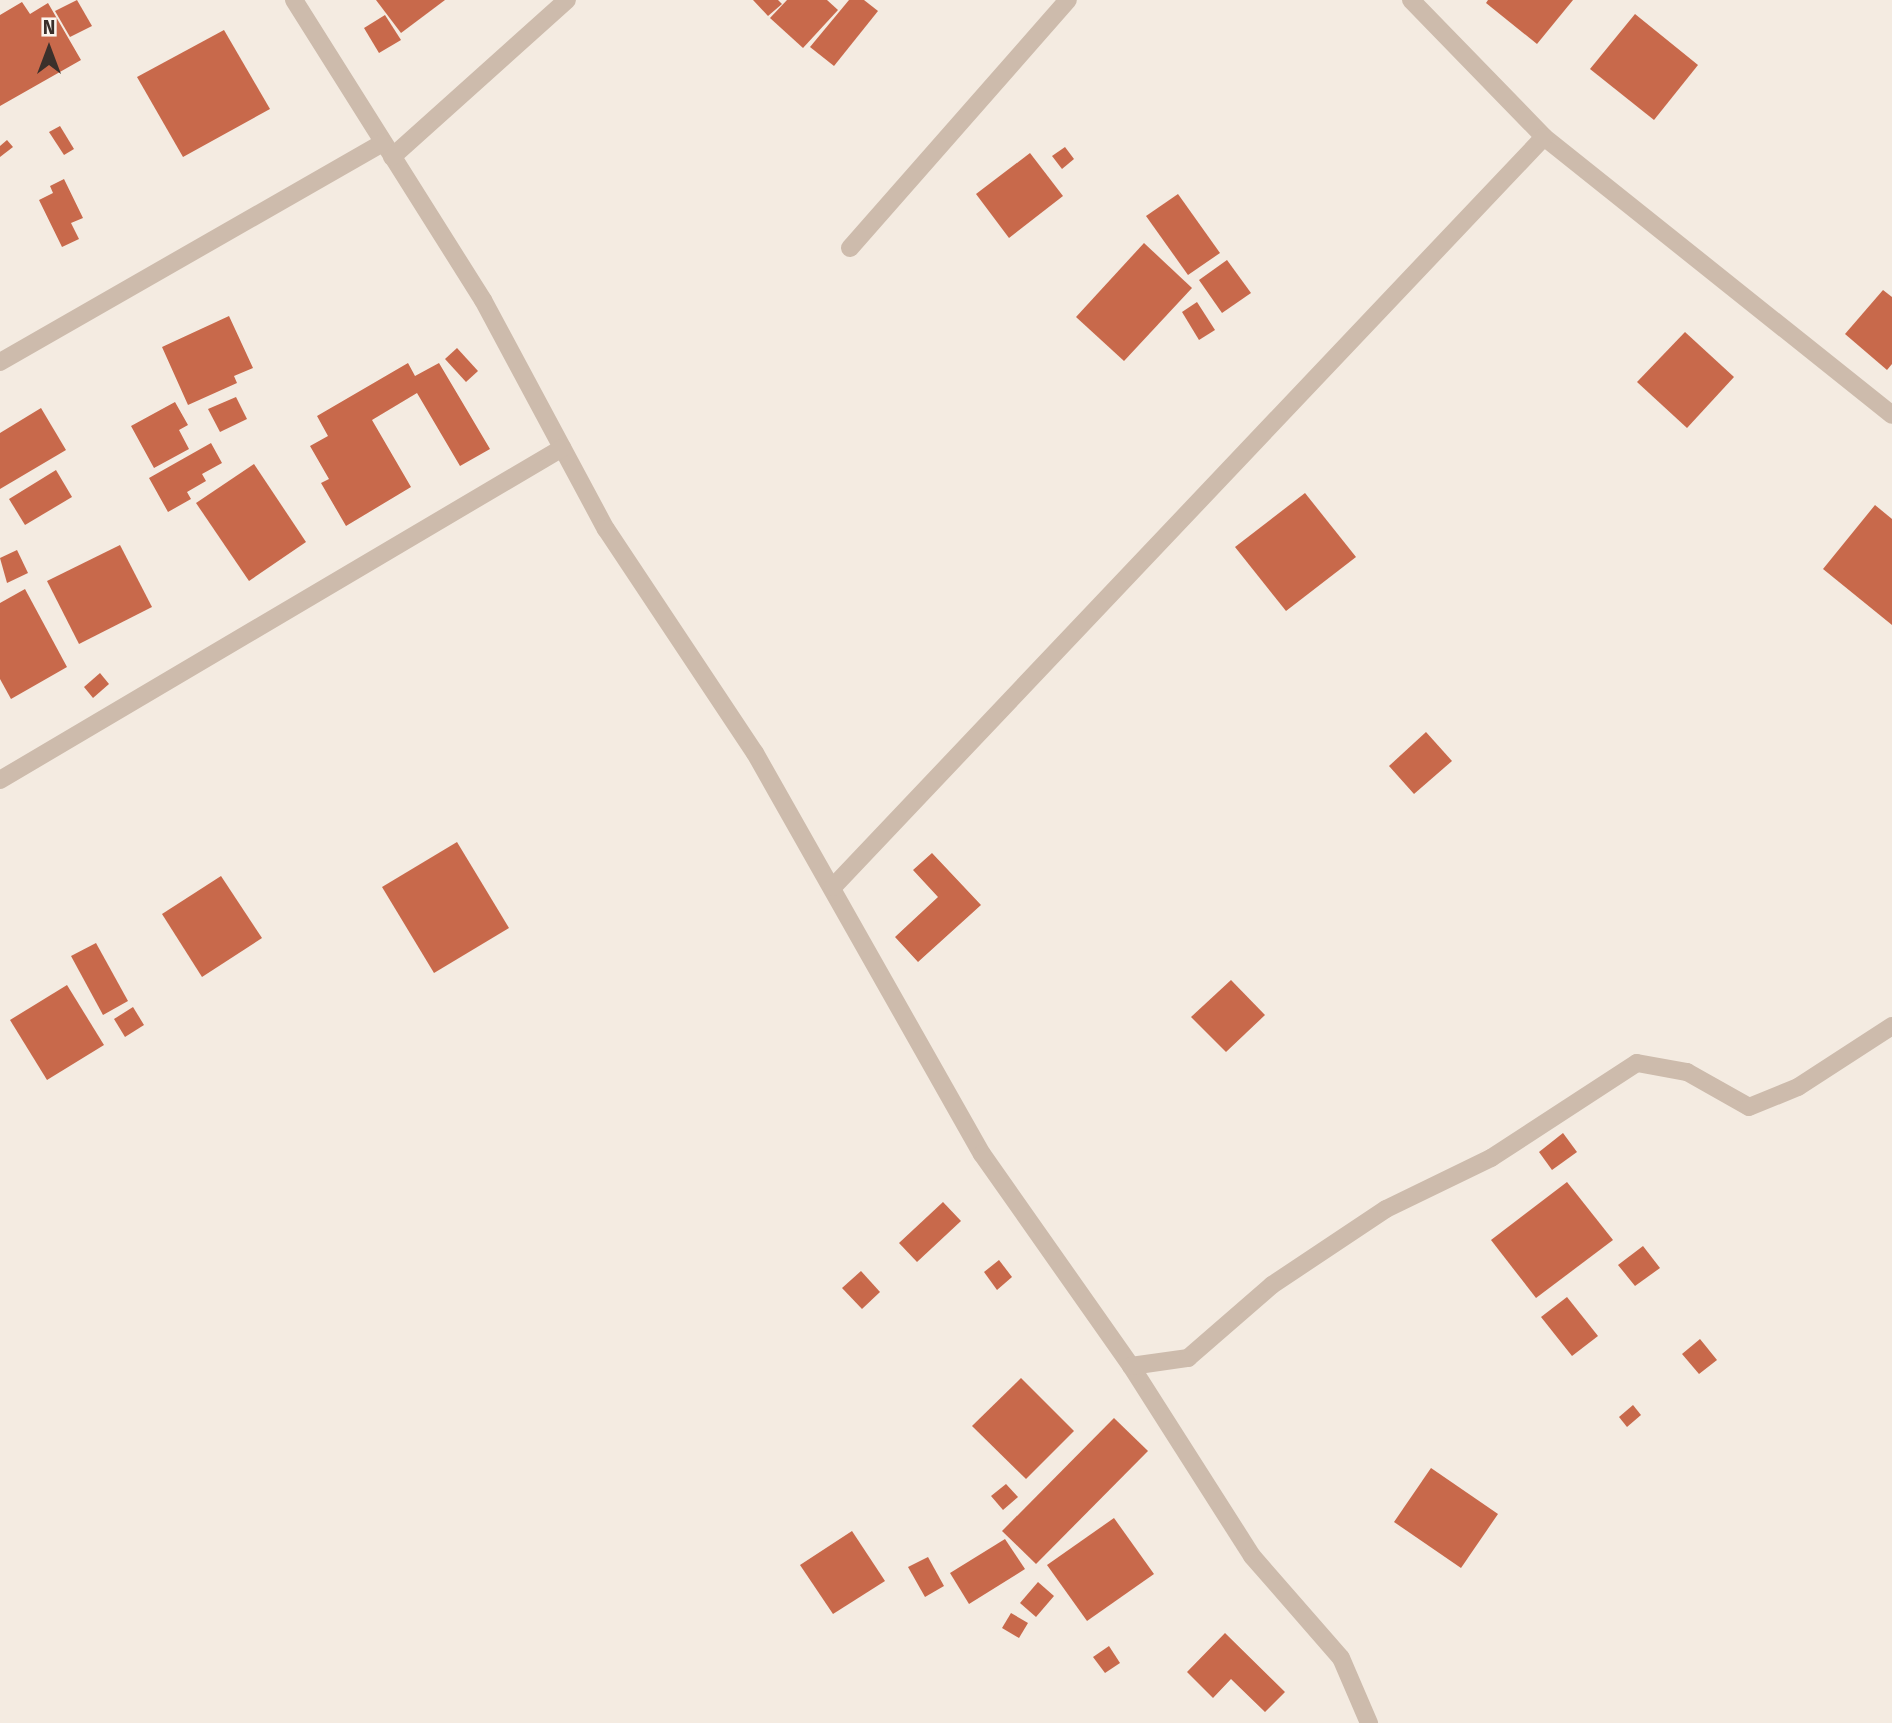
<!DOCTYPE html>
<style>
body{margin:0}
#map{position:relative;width:1892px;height:1723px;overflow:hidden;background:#f4ebe1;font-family:"Fira Sans",sans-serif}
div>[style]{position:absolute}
.building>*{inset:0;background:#c8694b}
.minor>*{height:18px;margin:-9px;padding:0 9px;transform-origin:9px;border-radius:9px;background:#cdbbac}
span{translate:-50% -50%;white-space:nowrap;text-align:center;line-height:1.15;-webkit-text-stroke:5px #fbf5ee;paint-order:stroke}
.north{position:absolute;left:14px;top:14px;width:70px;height:70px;-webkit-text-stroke:5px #fbf5ee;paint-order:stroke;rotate:0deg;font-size:19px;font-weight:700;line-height:28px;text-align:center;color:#3b302b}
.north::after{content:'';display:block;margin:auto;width:24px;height:32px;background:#3b302b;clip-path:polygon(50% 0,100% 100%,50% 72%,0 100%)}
</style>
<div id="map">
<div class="building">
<i style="clip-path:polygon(77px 0,92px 26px,70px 37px,55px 11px)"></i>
<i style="clip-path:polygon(376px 0,445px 0,401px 33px)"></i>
<i style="clip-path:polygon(753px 0,778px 0,782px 4px,768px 16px)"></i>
<i style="clip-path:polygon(787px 0,827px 0,838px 10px,803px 48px,770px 18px)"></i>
<i style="clip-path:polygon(849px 0,864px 0,878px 11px,834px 66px,810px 47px)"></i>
<i style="clip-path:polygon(1488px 0,1573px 0,1537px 44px,1486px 3px)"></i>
<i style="clip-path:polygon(22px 2px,30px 14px,48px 3px,81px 60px,0 106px,0 15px)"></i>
<i style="clip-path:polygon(1635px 14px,1698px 65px,1654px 120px,1590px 69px)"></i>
<i style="clip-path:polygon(385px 15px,401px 40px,379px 53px,364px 28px)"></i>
<i style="clip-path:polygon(224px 30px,270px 109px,183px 157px,137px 77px)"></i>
<i style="clip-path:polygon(60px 126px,74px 149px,64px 155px,49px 132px)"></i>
<i style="clip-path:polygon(7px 140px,13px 147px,0 157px,0 146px)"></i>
<i style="clip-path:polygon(1065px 147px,1074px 159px,1062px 169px,1052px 156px)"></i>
<i style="clip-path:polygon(1030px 153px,1063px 196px,1009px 238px,976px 194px)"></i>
<i style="clip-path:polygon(64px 179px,83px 218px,71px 223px,79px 239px,62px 247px,39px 200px,53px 193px,50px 186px)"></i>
<i style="clip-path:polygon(1178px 194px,1220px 253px,1188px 275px,1146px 216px)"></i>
<i style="clip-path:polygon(1144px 243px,1192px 288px,1124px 361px,1076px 317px)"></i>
<i style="clip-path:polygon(1227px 260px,1251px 293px,1222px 313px,1199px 280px)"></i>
<i style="clip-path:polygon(1883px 290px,1892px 297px,1892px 364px,1887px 370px,1845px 334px)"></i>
<i style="clip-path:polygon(1197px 302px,1215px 330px,1199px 340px,1182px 312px)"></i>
<i style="clip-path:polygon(229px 316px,253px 368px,234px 376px,237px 383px,188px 405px,162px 347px)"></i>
<i style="clip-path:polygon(1685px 332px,1734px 377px,1687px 428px,1637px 382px)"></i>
<i style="clip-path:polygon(457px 348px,478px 371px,466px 382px,445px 359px)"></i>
<i style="clip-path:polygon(408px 363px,415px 376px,439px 363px,490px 449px,460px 466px,417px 393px,372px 420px,411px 487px,346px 526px,321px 483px,329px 479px,310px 446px,328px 436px,317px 416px)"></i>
<i style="clip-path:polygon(236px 397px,247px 419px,220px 432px,208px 409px)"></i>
<i style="clip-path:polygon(175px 402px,188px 425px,179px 430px,189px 449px,154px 468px,131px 426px)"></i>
<i style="clip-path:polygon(41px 408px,66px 450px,0 489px,0 433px)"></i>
<i style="clip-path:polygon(211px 443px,222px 463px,202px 474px,206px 481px,187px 492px,191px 499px,168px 512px,149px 478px)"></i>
<i style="clip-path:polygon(254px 464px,306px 542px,249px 581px,196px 503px)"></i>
<i style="clip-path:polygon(56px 470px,72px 497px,25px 525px,9px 499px)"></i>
<i style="clip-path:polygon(1305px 493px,1356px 557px,1286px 611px,1235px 547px)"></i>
<i style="clip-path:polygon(1875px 505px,1892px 519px,1892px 625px,1823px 569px)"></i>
<i style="clip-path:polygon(120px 545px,152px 607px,79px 644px,47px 581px)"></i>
<i style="clip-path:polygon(17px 550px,28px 573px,7px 583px,0 558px)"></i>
<i style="clip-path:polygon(25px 589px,67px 667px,11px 699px,0 679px,0 603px)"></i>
<i style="clip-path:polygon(100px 673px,109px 684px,93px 698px,84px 687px)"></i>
<i style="clip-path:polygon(1426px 732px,1452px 761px,1414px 794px,1389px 766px)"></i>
<i style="clip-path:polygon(457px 842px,509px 928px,434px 973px,382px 887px)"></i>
<i style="clip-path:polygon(932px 853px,981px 905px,918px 962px,895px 937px,938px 897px,913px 870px)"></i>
<i style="clip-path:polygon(221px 876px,262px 938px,202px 977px,162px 914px)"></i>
<i style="clip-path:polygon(96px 943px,128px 1001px,103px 1015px,71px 956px)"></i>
<i style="clip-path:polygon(1231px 980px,1265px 1015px,1226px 1052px,1191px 1017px)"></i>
<i style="clip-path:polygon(67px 985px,104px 1045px,47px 1080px,10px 1020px)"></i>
<i style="clip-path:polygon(133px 1007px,144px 1025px,125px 1037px,114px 1019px)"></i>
<i style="clip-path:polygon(1563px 1133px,1577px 1152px,1552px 1170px,1539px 1152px)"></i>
<i style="clip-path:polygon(1567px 1182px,1613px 1240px,1536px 1298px,1491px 1240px)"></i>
<i style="clip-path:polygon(943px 1202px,961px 1221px,917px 1262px,899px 1243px)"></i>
<i style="clip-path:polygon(1643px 1246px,1660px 1268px,1635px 1286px,1618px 1265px)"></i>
<i style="clip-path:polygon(999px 1260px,1012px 1277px,997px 1290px,984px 1272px)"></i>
<i style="clip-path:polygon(861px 1271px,880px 1292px,862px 1309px,842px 1288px)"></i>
<i style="clip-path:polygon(1567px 1297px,1598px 1336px,1572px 1356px,1541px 1317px)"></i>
<i style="clip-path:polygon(1700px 1339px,1717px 1360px,1699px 1374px,1682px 1354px)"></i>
<i style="clip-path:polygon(1021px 1378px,1074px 1431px,1026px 1479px,972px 1426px)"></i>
<i style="clip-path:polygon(1633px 1405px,1641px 1415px,1627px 1427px,1619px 1417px)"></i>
<i style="clip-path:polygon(1114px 1418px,1148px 1451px,1036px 1564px,1002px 1531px)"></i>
<i style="clip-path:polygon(1431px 1468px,1498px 1514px,1461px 1568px,1394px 1522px)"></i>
<i style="clip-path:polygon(1006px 1484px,1018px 1497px,1003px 1510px,991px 1496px)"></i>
<i style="clip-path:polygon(1114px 1518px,1154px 1574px,1087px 1621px,1047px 1565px)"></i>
<i style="clip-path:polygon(852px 1531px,885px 1581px,833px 1614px,800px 1565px)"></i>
<i style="clip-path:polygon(1005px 1539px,1025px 1569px,969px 1604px,950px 1573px)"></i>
<i style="clip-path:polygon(928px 1557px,944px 1586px,925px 1597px,908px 1567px)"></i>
<i style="clip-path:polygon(1038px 1582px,1054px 1596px,1036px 1617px,1020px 1603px)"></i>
<i style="clip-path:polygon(1011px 1613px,1028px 1623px,1019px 1638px,1002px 1628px)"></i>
<i style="clip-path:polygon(1225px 1633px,1285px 1692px,1265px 1712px,1231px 1679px,1213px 1698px,1187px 1672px)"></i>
<i style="clip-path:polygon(1109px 1646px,1120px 1663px,1105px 1673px,1093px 1657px)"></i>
</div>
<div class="minor">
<i style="left:294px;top:0;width:355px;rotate:57.8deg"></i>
<i style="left:483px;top:300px;width:260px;rotate:61.8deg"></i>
<i style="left:606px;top:529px;width:269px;rotate:56.4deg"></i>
<i style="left:755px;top:753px;width:461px;rotate:60.5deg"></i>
<i style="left:982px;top:1154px;width:259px;rotate:54.9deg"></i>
<i style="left:1131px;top:1366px;width:225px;rotate:57.5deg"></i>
<i style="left:1252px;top:1556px;width:135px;rotate:48.9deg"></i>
<i style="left:1341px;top:1658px;width:71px;rotate:66.7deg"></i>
<i style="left:1411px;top:0;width:191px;rotate:45.8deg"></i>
<i style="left:1544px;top:137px;width:445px;rotate:38.6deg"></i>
<i style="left:392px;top:157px;width:235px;rotate:-41.9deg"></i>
<i style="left:850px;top:248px;width:330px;rotate:-48.7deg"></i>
<i style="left:0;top:362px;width:441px;rotate:-29.8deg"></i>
<i style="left:0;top:780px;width:653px;rotate:-30.57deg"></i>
<i style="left:833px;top:887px;width:1033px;rotate:-46.53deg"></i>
<i style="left:1131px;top:1366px;width:58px;rotate:-8deg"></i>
<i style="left:1188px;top:1358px;width:111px;rotate:-41deg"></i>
<i style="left:1272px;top:1285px;width:137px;rotate:-33.7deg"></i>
<i style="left:1386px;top:1209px;width:117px;rotate:-25.9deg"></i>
<i style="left:1491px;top:1158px;width:174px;rotate:-33.1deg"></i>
<i style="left:1637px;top:1063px;width:51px;rotate:10.2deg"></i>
<i style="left:1687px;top:1072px;width:71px;rotate:29.4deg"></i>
<i style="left:1749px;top:1107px;width:53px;rotate:-22.2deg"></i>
<i style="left:1798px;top:1087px;width:112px;rotate:-33deg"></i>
</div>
<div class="north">N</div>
</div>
